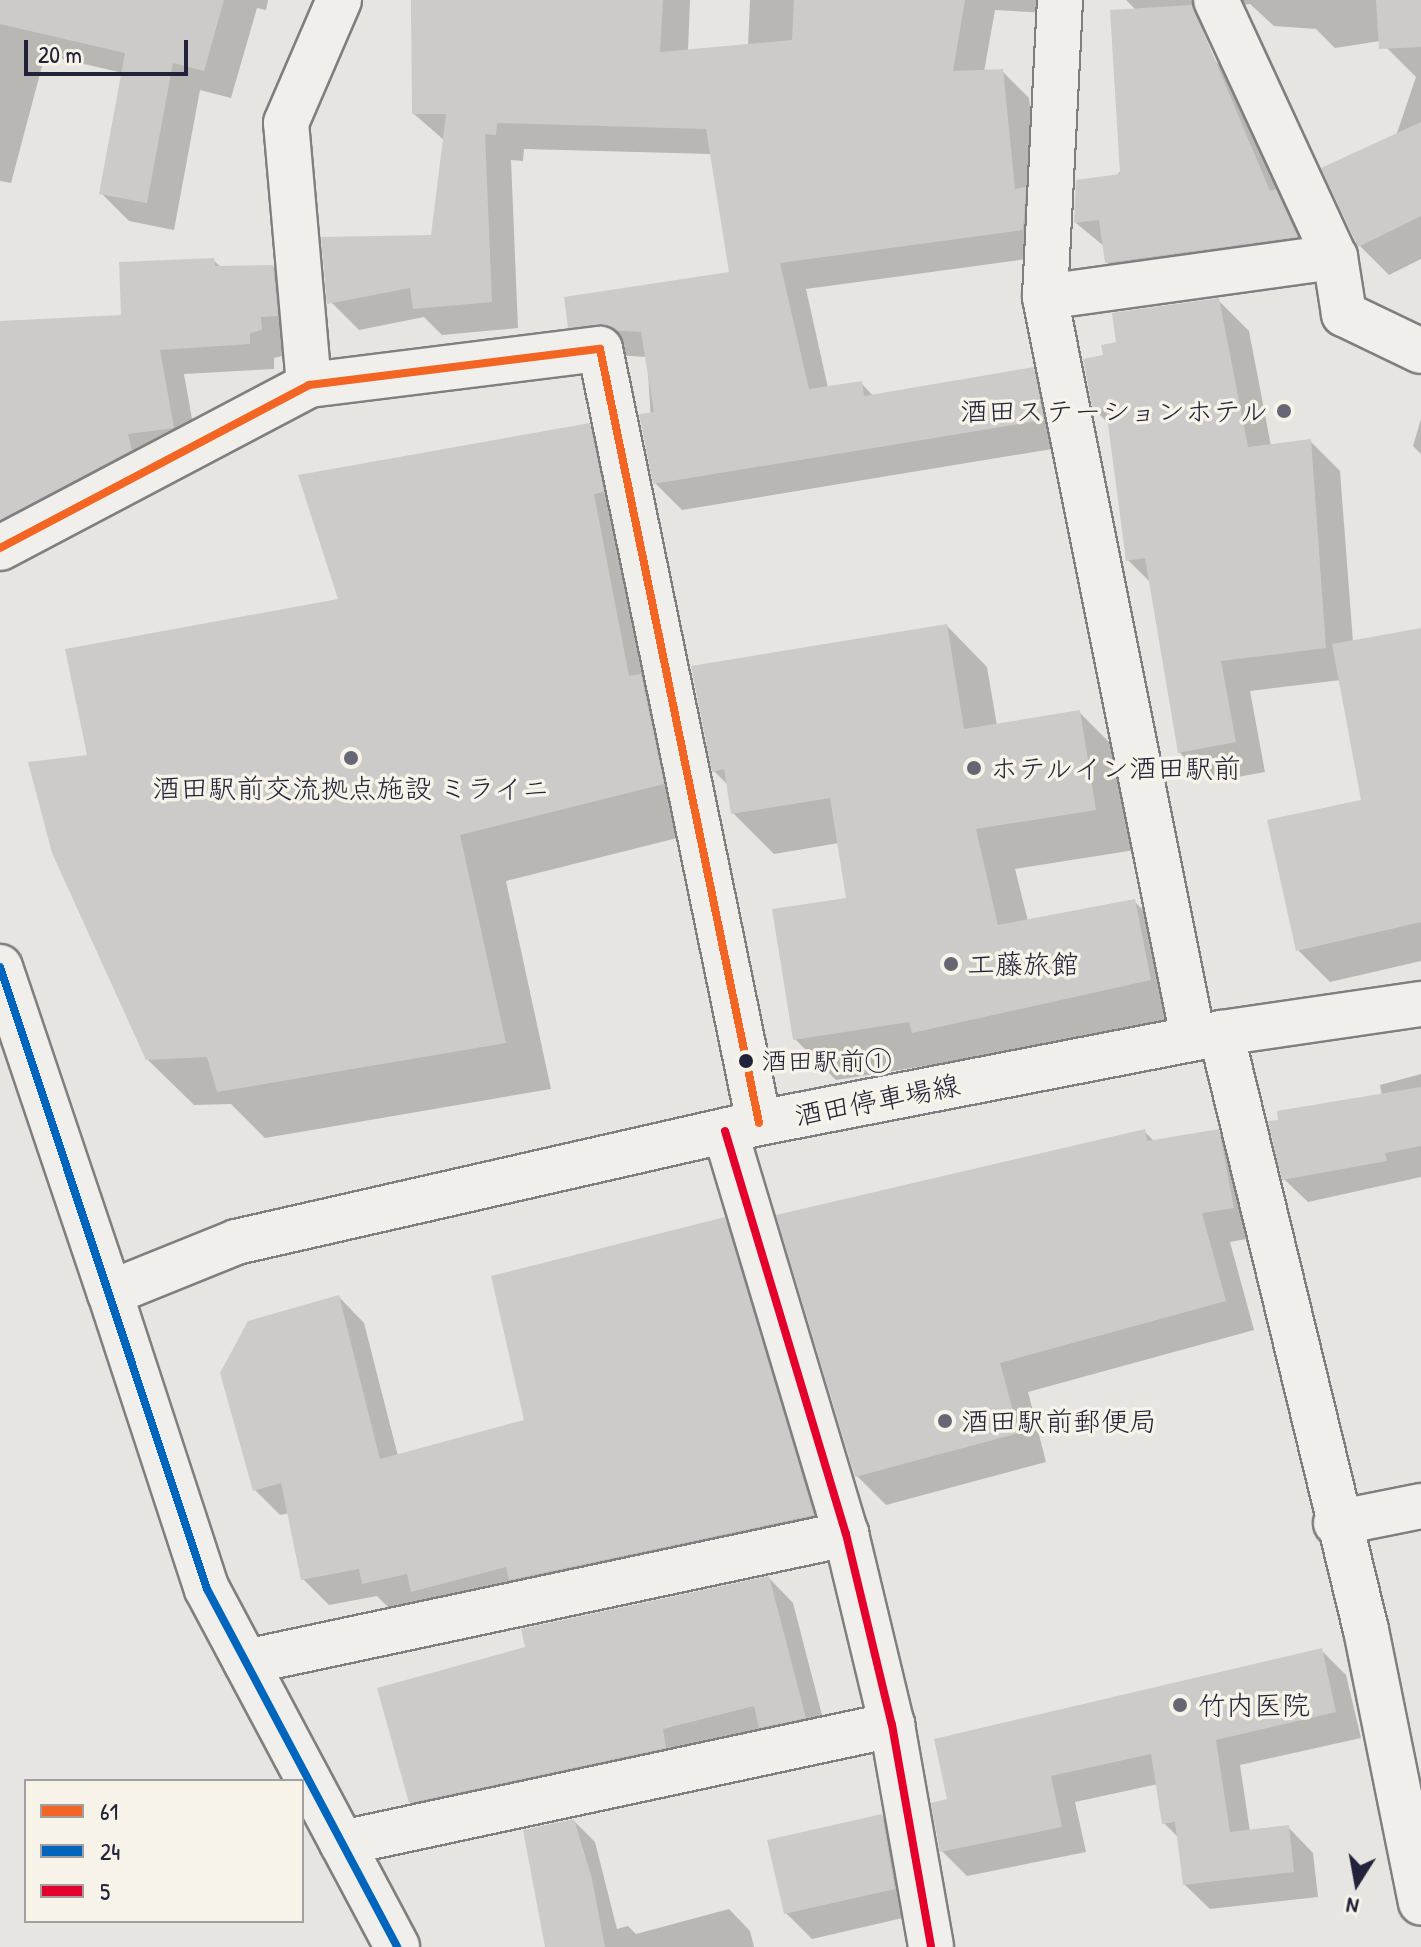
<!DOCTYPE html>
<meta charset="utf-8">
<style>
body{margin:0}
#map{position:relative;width:1421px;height:1947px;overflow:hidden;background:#e7e5e1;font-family:"Patrick Hand","Klee One",sans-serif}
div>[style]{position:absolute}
.shadow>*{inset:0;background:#0003}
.building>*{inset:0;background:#cdcbc9}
.roads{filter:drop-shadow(2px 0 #7f7e81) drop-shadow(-2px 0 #7f7e81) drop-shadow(0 2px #7f7e81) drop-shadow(0 -2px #7f7e81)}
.street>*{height:44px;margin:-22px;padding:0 22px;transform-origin:22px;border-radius:22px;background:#f0efeb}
.secondary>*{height:44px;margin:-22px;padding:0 22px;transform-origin:22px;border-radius:22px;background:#f0efeb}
.primary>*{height:44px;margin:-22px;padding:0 22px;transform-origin:22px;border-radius:22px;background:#f0efeb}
.bus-1>*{height:8px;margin:-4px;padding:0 4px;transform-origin:4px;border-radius:4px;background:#f26522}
.bus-2>*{height:8px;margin:-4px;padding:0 4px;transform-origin:4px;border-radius:4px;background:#0065bd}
.bus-3>*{height:8px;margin:-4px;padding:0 4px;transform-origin:4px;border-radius:4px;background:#e4002b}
.dots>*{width:22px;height:22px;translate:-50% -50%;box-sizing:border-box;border:4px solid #f7f3e8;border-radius:50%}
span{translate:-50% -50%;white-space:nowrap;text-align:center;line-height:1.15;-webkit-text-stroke:7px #f7f3e8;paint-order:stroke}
.bus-label{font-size:26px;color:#22223b}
.left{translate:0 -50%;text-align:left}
.poi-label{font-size:28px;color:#22223b}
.right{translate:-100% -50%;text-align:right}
.street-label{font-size:28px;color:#22223b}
.legend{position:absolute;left:24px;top:1779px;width:280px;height:144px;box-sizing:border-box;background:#f7f3e8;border:2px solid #a29fa3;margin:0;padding:10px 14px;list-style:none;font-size:24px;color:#22223b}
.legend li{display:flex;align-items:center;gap:16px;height:40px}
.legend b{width:40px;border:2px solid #a29fa3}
.north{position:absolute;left:1317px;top:1843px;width:80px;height:80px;-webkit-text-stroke:6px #f7f3e8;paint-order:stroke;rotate:191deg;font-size:22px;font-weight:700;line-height:32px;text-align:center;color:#22223b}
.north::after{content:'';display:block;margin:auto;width:28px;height:36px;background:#22223b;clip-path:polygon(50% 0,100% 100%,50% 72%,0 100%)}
.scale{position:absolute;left:24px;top:40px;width:164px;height:36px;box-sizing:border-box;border:4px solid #22223b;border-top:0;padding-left:10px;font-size:24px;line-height:28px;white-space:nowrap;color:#22223b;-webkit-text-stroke:6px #f7f3e8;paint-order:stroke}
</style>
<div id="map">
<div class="shadow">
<i style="clip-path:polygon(0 0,268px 0,266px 10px,257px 8px,231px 98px,200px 90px,174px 230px,129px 221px,101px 193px,123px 73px,45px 55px,11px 183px,0 181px)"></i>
<i style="clip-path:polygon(411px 0,690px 0,688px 51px,748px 46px,750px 0,1048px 0,1047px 13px,995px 10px,984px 72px,1002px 71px,1029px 98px,1050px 256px,806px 289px,828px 388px,861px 383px,874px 397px,1033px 369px,1060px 397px,1070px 446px,682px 510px,655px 483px,647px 357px,598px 354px,570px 327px,731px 273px,712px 154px,524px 149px,523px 161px,511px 160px,518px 328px,442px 335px,424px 317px,359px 330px,332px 303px,433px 237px,445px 141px,414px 114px)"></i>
<i style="clip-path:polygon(1126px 0,1421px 0,1421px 259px,1389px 275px,1359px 245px,1416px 77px,1380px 41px,1335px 48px,1316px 29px,1274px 26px,1250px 4px,1234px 6px,1221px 24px,1146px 20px)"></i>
<i style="clip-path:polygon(1215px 61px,1241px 86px,1322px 262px,1133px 288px,1107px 263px,1105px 247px,1076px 223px)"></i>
<i style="clip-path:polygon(213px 260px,222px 268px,273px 267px,298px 293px,286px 355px,274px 358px,274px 369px,184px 374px,198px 452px,0 566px,0 323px,123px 317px)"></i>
<i style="clip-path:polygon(1218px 300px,1249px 331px,1271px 446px,1310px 441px,1340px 471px,1353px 642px,1421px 630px,1421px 961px,1330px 982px,1298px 950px,1364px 802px,1341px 680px,1250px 691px,1265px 772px,1210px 782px,1179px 752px,1151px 583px,1128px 560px,1111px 426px,1095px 410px,1105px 357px,1118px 343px)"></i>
<i style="clip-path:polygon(1421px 419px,1421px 454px,1413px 446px)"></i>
<i style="clip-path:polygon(589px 425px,635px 471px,709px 830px,506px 881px,551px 1089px,265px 1138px,231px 1104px,194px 1105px,147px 1059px,90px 757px,340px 600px)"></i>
<i style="clip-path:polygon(947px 626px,987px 667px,997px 726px,1079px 712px,1120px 753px,1135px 850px,1015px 869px,1028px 921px,1134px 901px,1175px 942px,1190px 1021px,954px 1073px,944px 1063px,836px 1080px,795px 1039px,848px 899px,839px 843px,774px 854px,733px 813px,729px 786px,714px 771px)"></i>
<i style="clip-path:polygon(1421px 1074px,1421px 1177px,1308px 1202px,1284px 1179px,1382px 1096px,1380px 1085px)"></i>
<i style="clip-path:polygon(1144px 1131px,1155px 1142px,1218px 1132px,1247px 1161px,1262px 1236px,1230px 1242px,1254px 1330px,1028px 1392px,1046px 1462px,886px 1505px,857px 1476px)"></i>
<i style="clip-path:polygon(724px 1220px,750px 1245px,838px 1540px,439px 1616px,423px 1601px,390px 1609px,377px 1596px,329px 1605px,303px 1579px,289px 1513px,280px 1515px,255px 1490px,339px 1297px,364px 1323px,398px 1456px,527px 1421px)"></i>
<i style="clip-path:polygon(769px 1578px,793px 1603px,829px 1742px,436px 1826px,411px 1802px)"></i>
<i style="clip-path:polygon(1321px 1650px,1346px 1675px,1361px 1738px,1240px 1765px,1250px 1832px,1288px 1827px,1313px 1853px,1318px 1897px,1210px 1909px,1184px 1884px,1179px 1838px,1164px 1823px,1158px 1784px,1075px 1802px,1086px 1852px,967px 1876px,942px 1851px,949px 1801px)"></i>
<i style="clip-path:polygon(882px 1816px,907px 1842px,920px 1914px,812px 1939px,786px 1913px)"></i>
<i style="clip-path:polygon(574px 1821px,595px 1842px,617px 1929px,628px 1926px,636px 1934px,729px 1909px,750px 1931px,754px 1947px,547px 1947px)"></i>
</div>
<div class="building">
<i style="clip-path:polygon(0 0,224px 0,204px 71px,173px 63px,147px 203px,99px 194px,125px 53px,0 24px)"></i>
<i style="clip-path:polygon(411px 0,663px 0,660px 52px,792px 40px,794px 0,965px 0,953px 71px,1003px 69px,1015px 189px,1026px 187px,1023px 230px,780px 263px,809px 389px,862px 381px,864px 396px,1034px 367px,1044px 420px,653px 484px,639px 414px,654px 412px,641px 332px,568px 328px,564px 297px,729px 272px,706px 129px,497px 123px,496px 135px,485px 134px,492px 302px,413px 309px,410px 288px,327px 304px,321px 237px,431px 235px,446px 114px,412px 114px)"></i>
<i style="clip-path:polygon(1376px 0,1421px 0,1421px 47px,1379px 49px)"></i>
<i style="clip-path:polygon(1192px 5px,1270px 191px,1276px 189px,1298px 237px,1105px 263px,1099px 220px,1074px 223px,1076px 180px,1120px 174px,1110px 10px)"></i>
<i style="clip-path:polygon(1421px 122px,1421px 216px,1358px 247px,1321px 168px)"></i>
<i style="clip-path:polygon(214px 258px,215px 266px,273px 265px,278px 316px,261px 317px,262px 330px,250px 333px,250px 344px,160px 350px,174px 428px,128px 434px,132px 450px,0 520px,0 321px,121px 315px,119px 262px)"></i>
<i style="clip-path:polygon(1219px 298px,1248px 447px,1311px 439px,1326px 648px,1221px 661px,1236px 742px,1178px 753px,1145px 558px,1126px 561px,1106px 409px,1093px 411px,1083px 359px,1103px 355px,1101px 345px,1116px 342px,1112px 313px)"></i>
<i style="clip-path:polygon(590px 423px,604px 492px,594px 494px,629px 676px,641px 674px,664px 784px,460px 835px,506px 1043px,217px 1092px,207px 1057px,146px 1060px,52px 853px,28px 762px,87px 755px,65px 649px,338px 599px,298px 475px)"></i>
<i style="clip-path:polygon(947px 624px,964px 729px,1080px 710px,1096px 810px,976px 829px,998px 925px,1135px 899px,1151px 980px,912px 1033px,909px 1022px,793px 1040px,772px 909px,846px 898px,830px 798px,731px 814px,724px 769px,712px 772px,691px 666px)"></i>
<i style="clip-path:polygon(1421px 628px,1421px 922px,1296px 951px,1267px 820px,1361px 800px,1332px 644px)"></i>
<i style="clip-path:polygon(1421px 1087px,1421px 1146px,1385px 1153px,1387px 1161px,1282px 1180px,1268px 1121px,1278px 1120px,1277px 1111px)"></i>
<i style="clip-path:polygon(1145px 1129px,1147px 1141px,1219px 1129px,1234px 1208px,1202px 1213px,1226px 1301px,1000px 1363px,1019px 1433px,855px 1477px,776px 1215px)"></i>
<i style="clip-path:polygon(725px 1217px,814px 1515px,509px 1580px,506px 1567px,411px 1592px,407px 1574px,362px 1584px,359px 1569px,301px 1580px,281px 1483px,253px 1491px,220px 1373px,248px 1321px,339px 1295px,380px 1459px,524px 1420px,491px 1276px)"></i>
<i style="clip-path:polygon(769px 1576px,806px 1718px,759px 1728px,754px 1706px,663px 1729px,666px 1748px,409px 1803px,377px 1688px,525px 1647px,521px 1629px)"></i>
<i style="clip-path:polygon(1322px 1648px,1336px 1712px,1216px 1740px,1230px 1832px,1289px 1825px,1294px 1872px,1183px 1885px,1175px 1822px,1162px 1824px,1151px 1754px,1051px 1776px,1062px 1827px,940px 1852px,931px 1803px,947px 1799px,934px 1739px)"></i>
<i style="clip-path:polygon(882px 1814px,895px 1889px,784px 1914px,767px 1840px)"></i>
<i style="clip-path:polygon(574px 1819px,592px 1879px,605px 1947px,545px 1947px,523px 1830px)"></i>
</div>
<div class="roads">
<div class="street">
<i style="left:1060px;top:0;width:297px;rotate:92.9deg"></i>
<i style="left:1045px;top:297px;width:756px;rotate:78.7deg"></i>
<i style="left:1216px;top:0;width:283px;rotate:65.2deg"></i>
<i style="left:1045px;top:297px;width:293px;rotate:-7.9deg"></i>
<i style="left:1335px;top:257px;width:58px;rotate:81deg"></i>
<i style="left:1344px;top:314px;width:85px;rotate:25.7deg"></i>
<i style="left:309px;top:385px;width:263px;rotate:-95deg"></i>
<i style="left:286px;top:123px;width:134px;rotate:-66.7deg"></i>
<i style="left:0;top:548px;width:349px;rotate:-27.8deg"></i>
<i style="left:309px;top:385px;width:293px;rotate:-7.1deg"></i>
<i style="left:600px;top:349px;width:790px;rotate:78.39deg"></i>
<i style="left:1221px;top:1033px;width:614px;rotate:76.35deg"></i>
<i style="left:1366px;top:1630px;width:278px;rotate:78.6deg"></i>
<i style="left:725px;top:1131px;width:421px;rotate:73.3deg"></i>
<i style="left:846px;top:1534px;width:196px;rotate:76.5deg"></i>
<i style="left:892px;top:1725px;width:225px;rotate:80deg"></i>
<i style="left:110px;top:1293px;width:311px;rotate:71.9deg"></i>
<i style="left:207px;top:1589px;width:405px;rotate:62deg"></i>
<i style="left:1336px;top:1523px;width:87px;rotate:-11.3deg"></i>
<i style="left:246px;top:1662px;width:614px;rotate:-12.04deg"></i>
<i style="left:342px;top:1843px;width:563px;rotate:-12.11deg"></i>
</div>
<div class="secondary">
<i style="left:0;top:967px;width:344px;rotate:71.4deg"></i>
</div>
<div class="primary">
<i style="left:110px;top:1293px;width:136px;rotate:-22deg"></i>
<i style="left:236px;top:1242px;width:536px;rotate:-12.82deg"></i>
<i style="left:759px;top:1123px;width:471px;rotate:-11deg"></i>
<i style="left:1221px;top:1033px;width:202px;rotate:-8.3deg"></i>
</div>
</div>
<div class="bus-1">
<i style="left:0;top:548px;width:349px;rotate:-27.8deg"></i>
<i style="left:309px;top:385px;width:293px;rotate:-7.1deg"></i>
<i style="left:600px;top:349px;width:790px;rotate:78.39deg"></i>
</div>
<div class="bus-2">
<i style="left:0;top:967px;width:656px;rotate:71.59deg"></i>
<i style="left:207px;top:1589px;width:405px;rotate:62deg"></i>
</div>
<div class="bus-3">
<i style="left:725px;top:1131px;width:421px;rotate:73.3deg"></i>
<i style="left:846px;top:1534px;width:196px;rotate:76.5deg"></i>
<i style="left:892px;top:1725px;width:225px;rotate:80deg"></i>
</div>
<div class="dots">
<i style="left:1284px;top:411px;background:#676675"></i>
<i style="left:351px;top:758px;background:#676675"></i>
<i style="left:974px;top:768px;background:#676675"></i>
<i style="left:951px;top:964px;background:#676675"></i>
<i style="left:746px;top:1061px;background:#22223b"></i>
<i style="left:945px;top:1421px;background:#676675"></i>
<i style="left:1180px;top:1705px;background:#676675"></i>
</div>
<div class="bus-label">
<span class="left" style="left:761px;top:1061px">酒田駅前①</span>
</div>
<div class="poi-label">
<span class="right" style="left:1268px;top:411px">酒田ステーションホテル</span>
<span class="left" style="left:990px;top:768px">ホテルイン酒田駅前</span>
<span style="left:351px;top:788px">酒田駅前交流拠点施設 ミライニ</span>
<span class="left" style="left:967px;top:964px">工藤旅館</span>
<span class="left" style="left:961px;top:1421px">酒田駅前郵便局</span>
<span class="left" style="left:1198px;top:1705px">竹内医院</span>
</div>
<div class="street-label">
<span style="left:877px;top:1100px;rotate:-11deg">酒田停車場線</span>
</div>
<ul class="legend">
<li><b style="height:10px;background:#f26522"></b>61</li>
<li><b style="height:10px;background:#0065bd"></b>24</li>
<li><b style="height:10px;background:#e4002b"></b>5</li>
</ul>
<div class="north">N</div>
<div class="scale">20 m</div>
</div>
